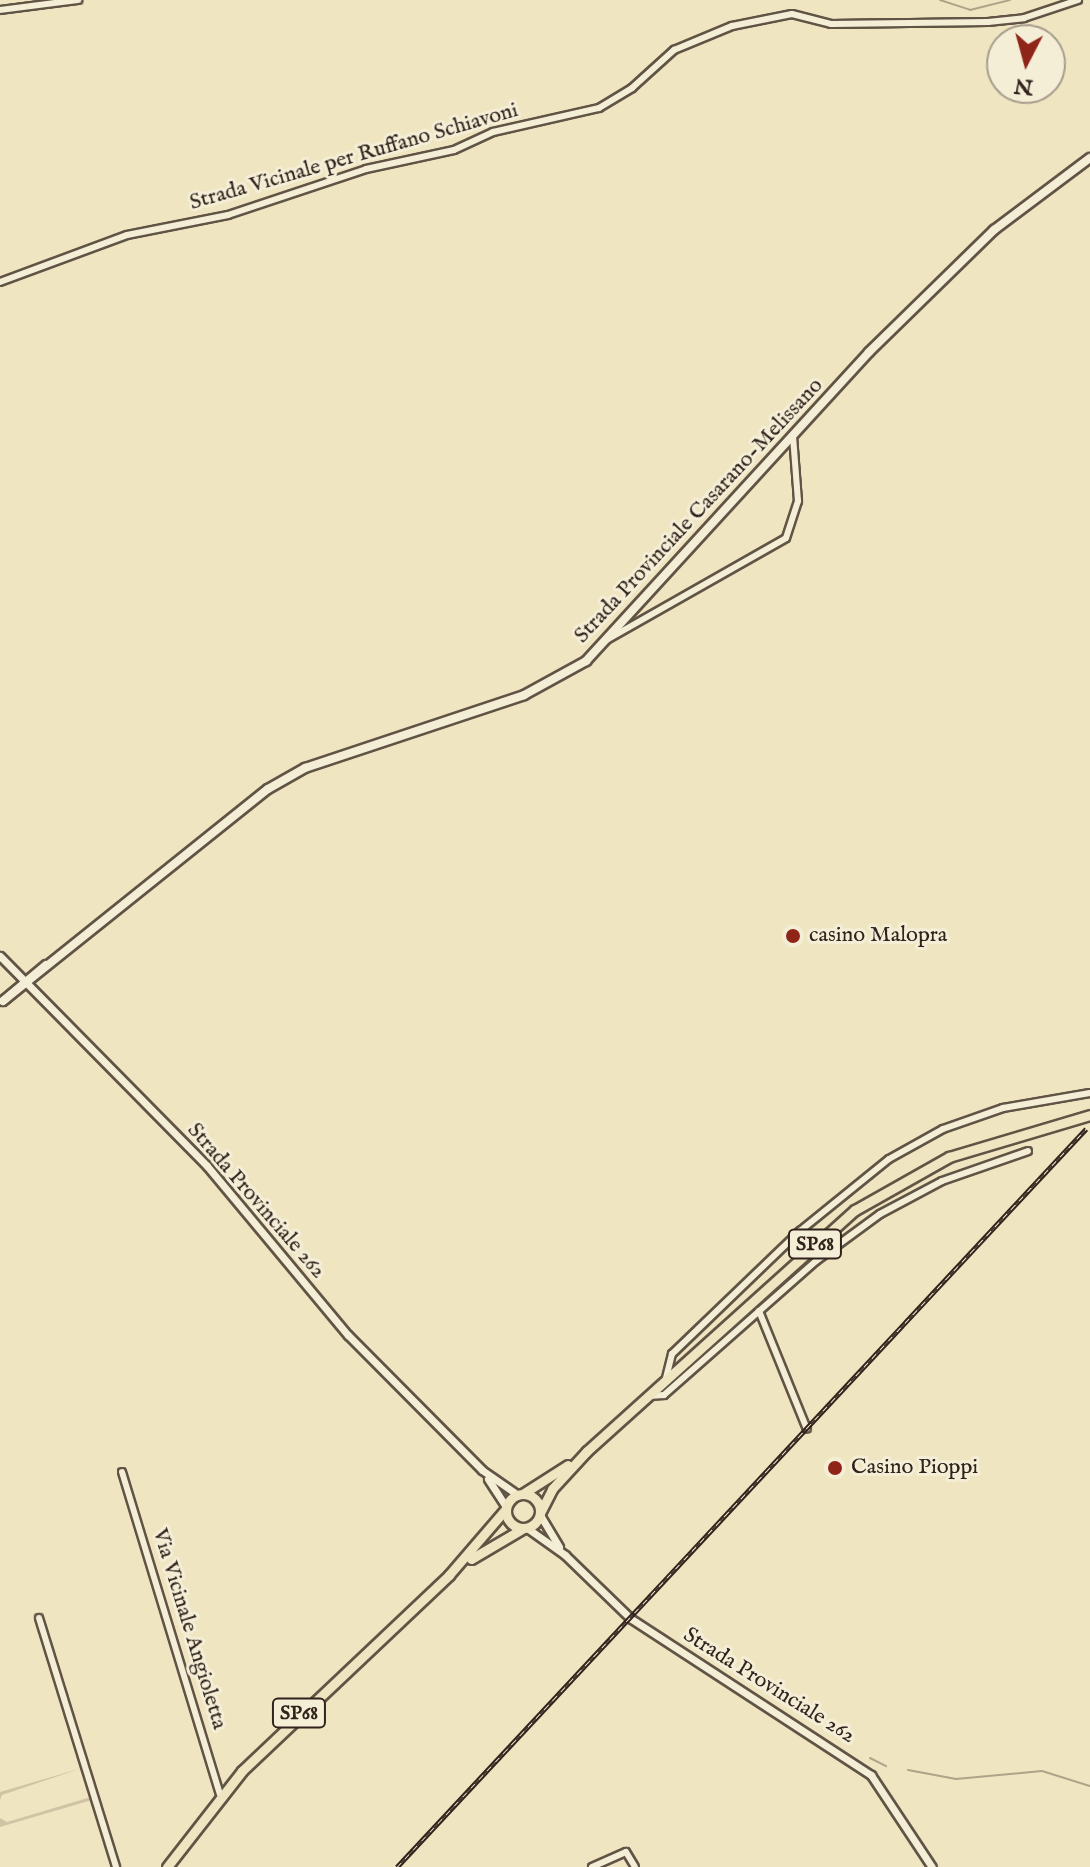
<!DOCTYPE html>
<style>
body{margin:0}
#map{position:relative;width:1090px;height:1867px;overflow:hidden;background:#f0e5c1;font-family:"IM FELL English",serif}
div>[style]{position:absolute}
.green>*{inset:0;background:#d0c4a5}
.stream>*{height:2px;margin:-1px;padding:0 1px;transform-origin:1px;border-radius:1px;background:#afa389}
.roads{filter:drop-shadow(2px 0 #615445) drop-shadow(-2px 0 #615445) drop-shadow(0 2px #615445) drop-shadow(0 -2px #615445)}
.minor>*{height:6px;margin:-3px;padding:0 3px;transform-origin:3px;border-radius:3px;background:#f5eed7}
.tertiary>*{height:7px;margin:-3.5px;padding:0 3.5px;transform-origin:3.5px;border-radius:3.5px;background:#f5eed7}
.secondary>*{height:8px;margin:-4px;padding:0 4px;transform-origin:4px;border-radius:4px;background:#f5eed7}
.primary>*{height:9px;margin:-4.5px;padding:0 4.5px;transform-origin:4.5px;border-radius:4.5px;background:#f0e5c1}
.primary>.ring{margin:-4.5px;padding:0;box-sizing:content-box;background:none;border:9px solid #f0e5c1;border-radius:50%}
.rail>*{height:5px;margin-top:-2.5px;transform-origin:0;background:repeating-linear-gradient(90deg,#f5eed7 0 6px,#31231c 0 12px);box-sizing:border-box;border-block:2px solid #31231c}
.dots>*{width:22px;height:22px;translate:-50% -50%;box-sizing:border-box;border:4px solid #f5eed7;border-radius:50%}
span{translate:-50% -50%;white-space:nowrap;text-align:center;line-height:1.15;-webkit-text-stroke:6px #f5eed7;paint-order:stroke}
.shield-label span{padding:2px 6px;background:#f5eed7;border:2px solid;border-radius:6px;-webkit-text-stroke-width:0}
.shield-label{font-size:20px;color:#31231c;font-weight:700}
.street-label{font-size:22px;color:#31231c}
.poi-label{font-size:22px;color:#31231c}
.left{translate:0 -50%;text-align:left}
.north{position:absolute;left:986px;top:24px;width:80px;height:80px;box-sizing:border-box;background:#f5eed7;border:2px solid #a79d8c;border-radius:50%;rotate:186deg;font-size:22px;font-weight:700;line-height:32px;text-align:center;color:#31231c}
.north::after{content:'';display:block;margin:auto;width:28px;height:36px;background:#8f2418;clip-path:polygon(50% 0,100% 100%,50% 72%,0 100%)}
</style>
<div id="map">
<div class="green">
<i style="clip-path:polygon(82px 1768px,2px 1795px,0 1800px,0 1792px)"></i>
<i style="clip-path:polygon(91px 1797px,92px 1800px,0 1827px,0 1818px,7px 1822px)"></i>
</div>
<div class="stream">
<i style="left:940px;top:0;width:32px;rotate:18deg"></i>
<i style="left:970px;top:10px;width:41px;rotate:-14deg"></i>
<i style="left:870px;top:1758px;width:18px;rotate:27deg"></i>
<i style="left:908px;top:1770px;width:49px;rotate:10.6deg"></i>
<i style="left:956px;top:1779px;width:86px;rotate:-5.3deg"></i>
<i style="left:1042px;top:1771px;width:50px;rotate:17.4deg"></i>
</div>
<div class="roads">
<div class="minor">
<i style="left:0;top:10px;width:79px;rotate:-7.3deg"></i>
<i style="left:0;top:282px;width:135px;rotate:-20.3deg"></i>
<i style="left:127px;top:235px;width:103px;rotate:-11.2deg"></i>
<i style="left:228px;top:215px;width:145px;rotate:-18.4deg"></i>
<i style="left:366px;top:169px;width:90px;rotate:-12.2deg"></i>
<i style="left:454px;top:150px;width:43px;rotate:-24.8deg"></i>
<i style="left:493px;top:132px;width:109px;rotate:-12.8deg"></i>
<i style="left:599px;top:108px;width:39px;rotate:-31deg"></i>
<i style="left:632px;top:88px;width:57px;rotate:-42.1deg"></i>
<i style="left:674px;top:50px;width:63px;rotate:-22.5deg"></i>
<i style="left:732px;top:26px;width:61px;rotate:-11.3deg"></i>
<i style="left:792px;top:14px;width:40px;rotate:14.4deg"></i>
<i style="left:831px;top:24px;width:157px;rotate:-0.7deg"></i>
<i style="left:988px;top:22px;width:36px;rotate:-6deg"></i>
<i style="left:1024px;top:18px;width:57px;rotate:-18.4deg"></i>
<i style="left:603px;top:642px;width:210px;rotate:-29.6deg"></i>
<i style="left:786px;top:538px;width:39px;rotate:-72deg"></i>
<i style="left:798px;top:501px;width:65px;rotate:-94.4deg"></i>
<i style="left:759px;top:1311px;width:127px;rotate:67.9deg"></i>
<i style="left:666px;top:1378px;width:25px;rotate:-76deg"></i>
<i style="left:672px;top:1354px;width:178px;rotate:-43.9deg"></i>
<i style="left:800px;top:1231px;width:114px;rotate:-39deg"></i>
<i style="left:889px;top:1159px;width:62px;rotate:-29.1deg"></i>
<i style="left:943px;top:1129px;width:64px;rotate:-19.3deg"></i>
<i style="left:1003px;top:1108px;width:88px;rotate:-9.8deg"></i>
<i style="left:648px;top:1396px;width:16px;rotate:-4deg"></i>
<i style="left:664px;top:1395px;width:203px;rotate:-41.4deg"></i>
<i style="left:816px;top:1261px;width:79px;rotate:-36.3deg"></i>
<i style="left:880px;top:1214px;width:70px;rotate:-28deg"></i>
<i style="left:942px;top:1181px;width:91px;rotate:-19.2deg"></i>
<i style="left:122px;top:1472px;width:337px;rotate:73.1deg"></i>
<i style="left:39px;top:1618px;width:261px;rotate:72.8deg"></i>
<i style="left:592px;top:1867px;width:37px;rotate:-24deg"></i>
<i style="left:626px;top:1852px;width:17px;rotate:59deg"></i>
</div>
<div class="tertiary">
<i style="left:0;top:956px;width:295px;rotate:45.4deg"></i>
<i style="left:207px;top:1166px;width:220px;rotate:50.2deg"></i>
<i style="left:348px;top:1335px;width:190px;rotate:45.2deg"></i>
<i style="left:482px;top:1470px;width:44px;rotate:34.8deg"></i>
<i style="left:488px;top:1479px;width:33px;rotate:57deg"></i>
<i style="left:540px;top:1515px;width:37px;rotate:59deg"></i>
<i style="left:527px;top:1528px;width:47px;rotate:35.4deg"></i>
<i style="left:565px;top:1555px;width:91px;rotate:44.1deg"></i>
<i style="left:630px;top:1618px;width:288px;rotate:33.1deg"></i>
<i style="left:871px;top:1775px;width:110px;rotate:56.5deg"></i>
</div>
<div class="secondary">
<i style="left:3px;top:1001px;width:339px;rotate:-38.7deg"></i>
<i style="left:268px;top:789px;width:43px;rotate:-29.6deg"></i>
<i style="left:305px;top:768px;width:231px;rotate:-18.4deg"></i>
<i style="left:524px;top:695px;width:71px;rotate:-28.7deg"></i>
<i style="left:586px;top:661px;width:419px;rotate:-47.5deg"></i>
<i style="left:869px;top:352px;width:175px;rotate:-44.3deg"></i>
<i style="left:994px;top:230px;width:120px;rotate:-36.9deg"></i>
<i style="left:3px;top:1001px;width:56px;rotate:-39.9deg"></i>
</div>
<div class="primary">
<i style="left:524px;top:1493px;width:52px;rotate:-32.5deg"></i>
<i class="ring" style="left:506px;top:1494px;width:25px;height:25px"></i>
<i style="left:540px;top:1513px;width:27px;rotate:-63deg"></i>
<i style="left:552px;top:1489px;width:52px;rotate:-47.4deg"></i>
<i style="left:587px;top:1451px;width:360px;rotate:-42deg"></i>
<i style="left:855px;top:1210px;width:108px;rotate:-29.4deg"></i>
<i style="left:949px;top:1157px;width:147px;rotate:-16.6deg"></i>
<i style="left:471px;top:1559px;width:59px;rotate:-30.5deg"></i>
<i style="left:167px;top:1867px;width:122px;rotate:-52deg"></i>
<i style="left:242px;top:1771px;width:285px;rotate:-43.4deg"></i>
<i style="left:449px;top:1575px;width:86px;rotate:-49.3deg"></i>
</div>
</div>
<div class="rail">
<i style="left:397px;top:1867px;width:1010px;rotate:-46.97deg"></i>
</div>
<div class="dots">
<i style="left:793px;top:936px;background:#8f2418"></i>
<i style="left:835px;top:1468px;background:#8f2418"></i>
</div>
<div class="shield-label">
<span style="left:815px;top:1244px">SP68</span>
<span style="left:299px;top:1713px">SP68</span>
</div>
<div class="street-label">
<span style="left:354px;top:157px;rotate:-16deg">Strada Vicinale per Ruffano Schiavoni</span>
<span style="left:699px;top:511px;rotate:-47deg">Strada Provinciale Casarano-Melissano</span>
<span style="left:256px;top:1201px;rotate:49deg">Strada Provinciale 262</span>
<span style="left:189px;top:1629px;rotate:73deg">Via Vicinale Angioletta</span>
<span style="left:769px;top:1686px;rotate:32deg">Strada Provinciale 262</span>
</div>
<div class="poi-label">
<span class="left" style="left:809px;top:936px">casino Malopra</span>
<span class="left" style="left:851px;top:1468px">Casino Pioppi</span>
</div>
<div class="north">N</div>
</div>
